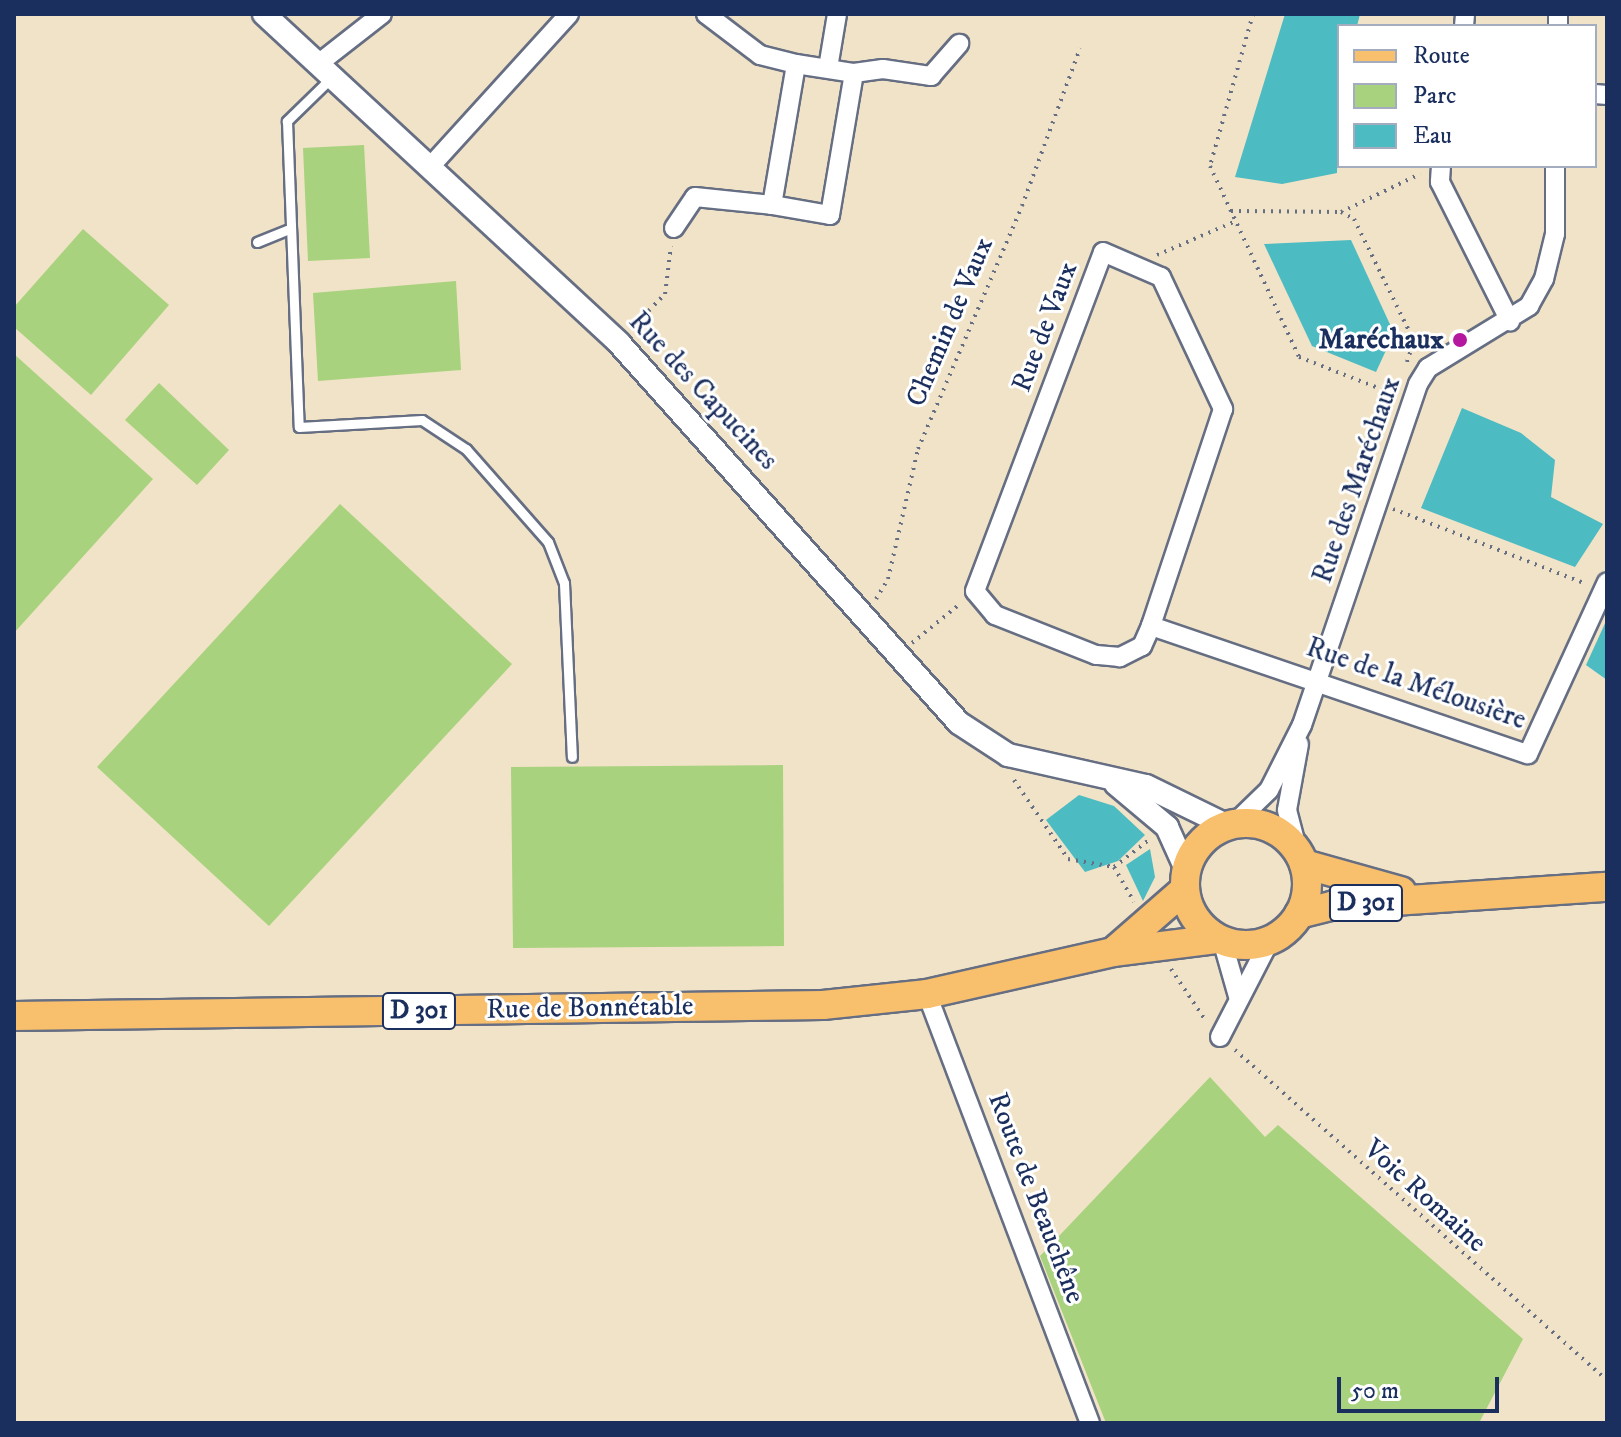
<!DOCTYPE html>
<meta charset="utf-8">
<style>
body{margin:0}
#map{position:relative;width:1621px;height:1437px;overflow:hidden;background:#f1e3c7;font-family:"IM FELL DW Pica",serif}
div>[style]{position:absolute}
.green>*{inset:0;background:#a8d27d}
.water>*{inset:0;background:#4cbbc2}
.path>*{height:4px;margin-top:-2px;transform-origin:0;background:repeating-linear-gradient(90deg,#666e83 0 2px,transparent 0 8px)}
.roads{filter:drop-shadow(2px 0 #666e83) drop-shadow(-2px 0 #666e83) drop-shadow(0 2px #666e83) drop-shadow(0 -2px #666e83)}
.service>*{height:9px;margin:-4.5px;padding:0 4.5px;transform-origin:4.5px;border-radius:4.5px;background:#fff}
.minor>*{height:18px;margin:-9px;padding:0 9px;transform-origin:9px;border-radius:9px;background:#fff}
.tertiary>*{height:22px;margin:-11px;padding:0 11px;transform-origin:11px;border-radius:11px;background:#fff}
.primary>*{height:28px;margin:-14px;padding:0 14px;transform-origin:14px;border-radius:14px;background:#f8bf6c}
.primary>.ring{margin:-14px;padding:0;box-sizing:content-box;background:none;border:28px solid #f8bf6c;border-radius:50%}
.dots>*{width:22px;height:22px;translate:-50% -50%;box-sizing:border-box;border:4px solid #fff;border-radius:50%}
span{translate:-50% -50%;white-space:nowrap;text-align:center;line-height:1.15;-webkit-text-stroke:6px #fff;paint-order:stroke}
.shield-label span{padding:2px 6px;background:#fff;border:2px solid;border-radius:6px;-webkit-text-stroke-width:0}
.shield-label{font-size:26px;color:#1b2f5e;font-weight:700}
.street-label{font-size:28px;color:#1b2f5e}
.poi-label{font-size:28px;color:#1b2f5e;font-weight:700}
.right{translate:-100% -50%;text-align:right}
.frame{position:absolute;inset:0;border:16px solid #1b2f5e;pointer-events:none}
.legend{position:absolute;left:1337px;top:24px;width:260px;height:144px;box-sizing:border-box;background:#fff;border:2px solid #a4acbf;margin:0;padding:10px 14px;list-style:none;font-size:24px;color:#1b2f5e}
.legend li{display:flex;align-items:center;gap:16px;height:40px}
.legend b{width:40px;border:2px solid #a4acbf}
.scale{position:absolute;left:1337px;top:1377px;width:162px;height:36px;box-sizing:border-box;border:4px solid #1b2f5e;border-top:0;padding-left:10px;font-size:24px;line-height:28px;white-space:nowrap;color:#1b2f5e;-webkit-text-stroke:6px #fff;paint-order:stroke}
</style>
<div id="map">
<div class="green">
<i style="clip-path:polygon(364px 145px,370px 258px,308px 261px,303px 148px)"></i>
<i style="clip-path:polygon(83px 229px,169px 305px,91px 395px,14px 327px,14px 307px)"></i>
<i style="clip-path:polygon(456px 281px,461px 370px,318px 381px,313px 293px)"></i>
<i style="clip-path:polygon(14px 354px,153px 479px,14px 633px)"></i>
<i style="clip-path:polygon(159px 383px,229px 450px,197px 485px,125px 420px)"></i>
<i style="clip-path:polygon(340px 504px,512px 664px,269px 926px,97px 767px)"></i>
<i style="clip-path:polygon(783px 765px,784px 946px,513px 948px,511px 767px)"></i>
<i style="clip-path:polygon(1210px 1077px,1265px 1137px,1278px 1125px,1523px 1339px,1479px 1423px,1106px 1423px,1040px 1256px)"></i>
</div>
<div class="water">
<i style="clip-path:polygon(1285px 14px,1360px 14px,1357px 26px,1339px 26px,1337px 173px,1282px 184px,1235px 177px)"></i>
<i style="clip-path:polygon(1351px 240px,1394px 333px,1376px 372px,1312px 346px,1264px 244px)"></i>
<i style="clip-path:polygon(1462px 408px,1521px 433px,1555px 460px,1551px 497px,1603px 524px,1575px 567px,1421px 508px)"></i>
<i style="clip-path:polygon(1607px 619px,1607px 680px,1586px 665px)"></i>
<i style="clip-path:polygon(1079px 795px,1114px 806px,1145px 835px,1118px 861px,1085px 872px,1046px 820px)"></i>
<i style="clip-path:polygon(1150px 849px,1155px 877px,1143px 901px,1126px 865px)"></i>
</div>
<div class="path">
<i style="left:1253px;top:14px;width:158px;rotate:105.8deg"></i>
<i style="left:1210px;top:166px;width:211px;rotate:65deg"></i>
<i style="left:1299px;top:357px;width:104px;rotate:21.4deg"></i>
<i style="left:1231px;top:211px;width:110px;rotate:0.5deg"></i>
<i style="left:1341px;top:212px;width:88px;rotate:-25.7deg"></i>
<i style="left:1341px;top:212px;width:15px;rotate:28deg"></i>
<i style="left:1354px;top:219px;width:147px;rotate:63.8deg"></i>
<i style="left:1157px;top:255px;width:86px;rotate:-23.3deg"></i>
<i style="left:632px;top:328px;width:47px;rotate:-45.9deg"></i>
<i style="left:665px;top:294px;width:48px;rotate:-82.9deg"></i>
<i style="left:1407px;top:362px;width:22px;rotate:-72deg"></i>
<i style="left:1393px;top:509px;width:207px;rotate:21.2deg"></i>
<i style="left:876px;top:599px;width:23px;rotate:-59deg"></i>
<i style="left:888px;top:579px;width:133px;rotate:-77deg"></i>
<i style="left:918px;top:449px;width:264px;rotate:-66.8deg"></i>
<i style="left:1022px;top:206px;width:168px;rotate:-69.8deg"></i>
<i style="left:912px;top:643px;width:63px;rotate:-39.2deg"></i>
<i style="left:1014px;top:780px;width:96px;rotate:55.6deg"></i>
<i style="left:1068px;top:859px;width:47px;rotate:9.9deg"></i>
<i style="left:1114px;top:867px;width:40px;rotate:60.3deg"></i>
<i style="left:1114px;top:867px;width:46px;rotate:-37.9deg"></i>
<i style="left:1171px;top:969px;width:63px;rotate:56.1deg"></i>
<i style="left:1235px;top:1050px;width:497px;rotate:41.6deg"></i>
</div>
<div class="roads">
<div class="service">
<i style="left:331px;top:78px;width:62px;rotate:135.7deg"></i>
<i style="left:287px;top:121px;width:306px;rotate:87.8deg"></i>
<i style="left:299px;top:427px;width:123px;rotate:-3.3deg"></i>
<i style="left:422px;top:420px;width:53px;rotate:33.4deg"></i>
<i style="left:466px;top:449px;width:124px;rotate:48.6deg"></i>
<i style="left:548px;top:542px;width:44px;rotate:68.7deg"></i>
<i style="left:564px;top:583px;width:174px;rotate:87.4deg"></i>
<i style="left:257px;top:242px;width:35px;rotate:-22deg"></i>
</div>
<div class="minor">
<i style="left:706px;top:14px;width:68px;rotate:37.2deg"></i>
<i style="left:760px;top:55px;width:37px;rotate:14deg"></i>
<i style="left:1464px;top:26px;width:12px;rotate:-85deg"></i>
<i style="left:1558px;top:26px;width:12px;rotate:-90deg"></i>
<i style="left:318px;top:64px;width:81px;rotate:-38deg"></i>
<i style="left:796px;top:64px;width:59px;rotate:8.8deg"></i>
<i style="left:854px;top:73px;width:144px;rotate:99.6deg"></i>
<i style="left:830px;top:215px;width:59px;rotate:-170.2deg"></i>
<i style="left:772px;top:205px;width:143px;rotate:-80.3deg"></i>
<i style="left:828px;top:68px;width:55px;rotate:-80.5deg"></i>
<i style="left:854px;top:73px;width:29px;rotate:-8deg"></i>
<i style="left:883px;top:69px;width:49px;rotate:8.3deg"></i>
<i style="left:931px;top:76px;width:43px;rotate:-48.8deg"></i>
<i style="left:1595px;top:94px;width:12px;rotate:5deg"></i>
<i style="left:1441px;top:166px;width:16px;rotate:94deg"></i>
<i style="left:1440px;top:182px;width:156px;rotate:63.3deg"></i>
<i style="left:429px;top:168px;width:208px;rotate:-47.7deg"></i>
<i style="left:674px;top:228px;width:37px;rotate:-56deg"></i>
<i style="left:695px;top:197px;width:77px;rotate:5.9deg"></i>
<i style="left:1103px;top:252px;width:63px;rotate:23.3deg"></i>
<i style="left:1161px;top:277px;width:146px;rotate:64.8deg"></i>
<i style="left:1223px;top:409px;width:229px;rotate:108.4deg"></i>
<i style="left:1151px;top:626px;width:22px;rotate:114deg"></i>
<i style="left:1142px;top:646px;width:25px;rotate:153deg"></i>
<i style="left:1120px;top:657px;width:24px;rotate:-175deg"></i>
<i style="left:1096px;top:655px;width:109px;rotate:-158.4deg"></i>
<i style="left:995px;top:615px;width:31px;rotate:-130deg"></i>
<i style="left:975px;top:591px;width:362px;rotate:-69.3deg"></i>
<i style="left:1151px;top:626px;width:398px;rotate:18.8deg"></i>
<i style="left:1528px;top:754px;width:189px;rotate:-65.3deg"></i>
<i style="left:1235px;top:823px;width:47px;rotate:-44.1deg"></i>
<i style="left:1269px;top:790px;width:73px;rotate:-63.1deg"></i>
<i style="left:1302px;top:725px;width:360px;rotate:-71.2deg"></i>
<i style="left:1418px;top:384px;width:19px;rotate:-58deg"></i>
<i style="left:1428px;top:368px;width:119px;rotate:-31.5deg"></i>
<i style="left:1529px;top:306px;width:31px;rotate:-61deg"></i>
<i style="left:1544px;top:279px;width:46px;rotate:-76.3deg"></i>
<i style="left:1555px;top:234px;width:68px;rotate:-90deg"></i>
<i style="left:1298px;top:852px;width:43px;rotate:-104.7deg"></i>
<i style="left:1287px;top:810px;width:67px;rotate:-79.7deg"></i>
<i style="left:1222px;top:940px;width:58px;rotate:74.1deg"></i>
<i style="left:927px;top:994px;width:459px;rotate:69.2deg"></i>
<i style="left:1220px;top:1037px;width:109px;rotate:-62.7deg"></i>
</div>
<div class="tertiary">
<i style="left:264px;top:14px;width:483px;rotate:42.8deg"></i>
<i style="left:618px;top:342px;width:511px;rotate:48.17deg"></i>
<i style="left:959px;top:723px;width:59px;rotate:33.1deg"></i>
<i style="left:1008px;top:755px;width:141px;rotate:12.7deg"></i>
<i style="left:1146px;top:786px;width:91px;rotate:26deg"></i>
<i style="left:1116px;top:784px;width:67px;rotate:40.1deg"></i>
<i style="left:1167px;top:827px;width:46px;rotate:65.7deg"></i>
</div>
<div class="primary">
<i class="ring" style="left:1185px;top:823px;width:94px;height:94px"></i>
<i style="left:1304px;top:864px;width:101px;rotate:15.6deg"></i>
<i style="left:1299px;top:914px;width:36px;rotate:-14deg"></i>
<i style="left:1334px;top:905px;width:274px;rotate:-3.8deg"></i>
<i style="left:1114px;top:951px;width:94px;rotate:-41.1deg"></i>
<i style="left:14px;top:1016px;width:809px;rotate:-0.78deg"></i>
<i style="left:823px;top:1005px;width:105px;rotate:-6deg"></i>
<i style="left:927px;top:994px;width:191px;rotate:-12.7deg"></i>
<i style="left:1113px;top:952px;width:106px;rotate:-7.1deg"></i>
</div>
</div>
<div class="dots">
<i style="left:1460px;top:340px;background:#b5179e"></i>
</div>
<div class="shield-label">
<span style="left:1366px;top:903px">D 301</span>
<span style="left:419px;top:1011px">D 301</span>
</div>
<div class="street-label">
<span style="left:950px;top:322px;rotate:-67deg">Chemin de Vaux</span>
<span style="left:1045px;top:327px;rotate:-69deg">Rue de Vaux</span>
<span style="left:703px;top:391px;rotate:47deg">Rue des Capucines</span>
<span style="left:1357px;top:480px;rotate:-71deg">Rue des Maréchaux</span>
<span style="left:1416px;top:684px;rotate:19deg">Rue de la Mélousière</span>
<span style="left:590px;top:1008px;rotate:-1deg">Rue de Bonnétable</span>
<span style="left:1425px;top:1196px;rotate:42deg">Voie Romaine</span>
<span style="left:1036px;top:1198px;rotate:69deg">Route de Beauchêne</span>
</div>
<div class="poi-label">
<span class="right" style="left:1444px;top:340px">Maréchaux</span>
</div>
<div class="frame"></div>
<ul class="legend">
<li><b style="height:10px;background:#f8bf6c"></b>Route</li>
<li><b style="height:22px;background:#a8d27d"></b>Parc</li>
<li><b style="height:22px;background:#4cbbc2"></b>Eau</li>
</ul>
<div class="scale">50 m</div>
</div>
